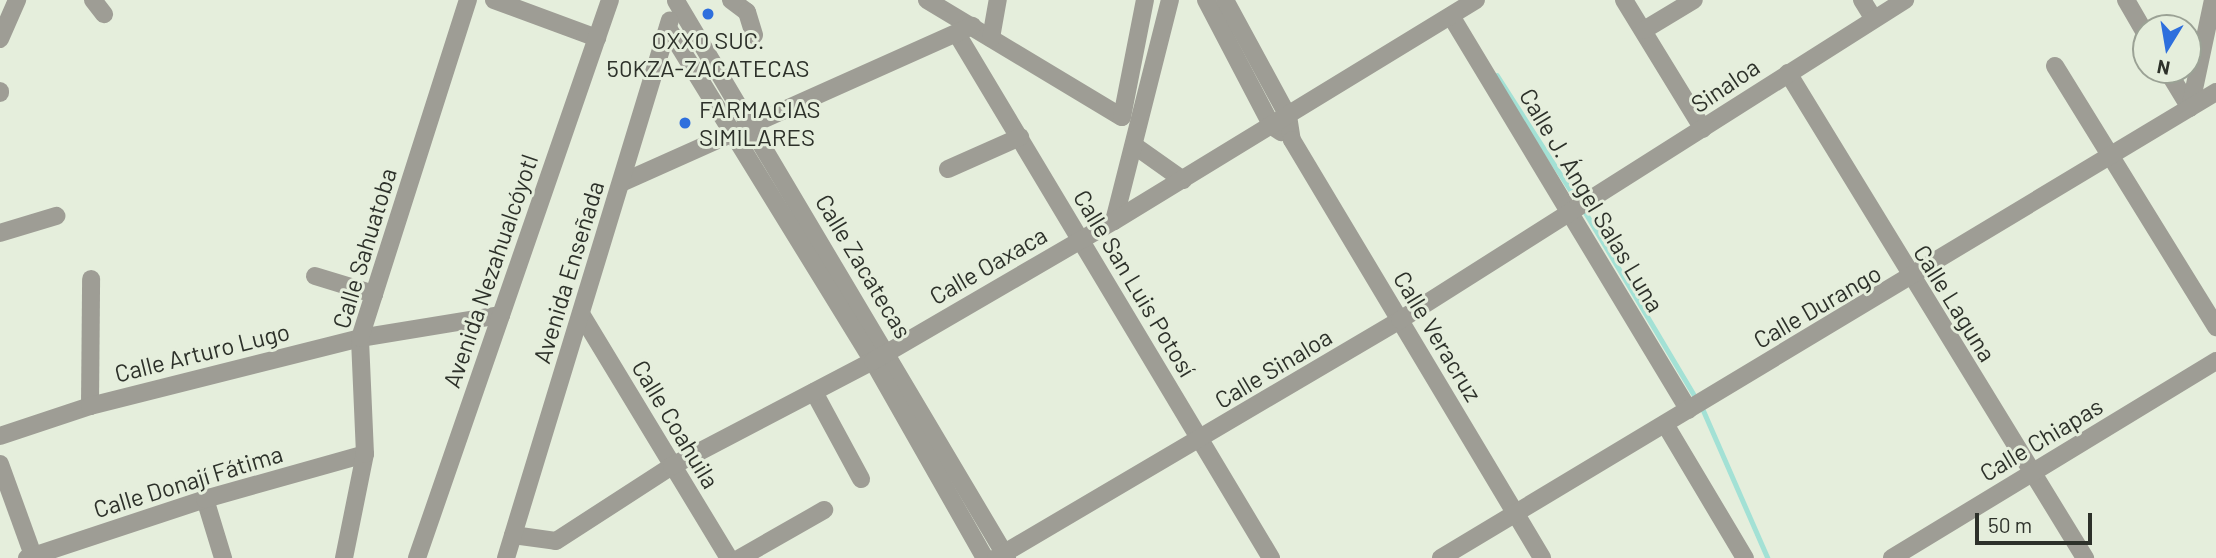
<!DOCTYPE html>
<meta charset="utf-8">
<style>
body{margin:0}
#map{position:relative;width:2216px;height:558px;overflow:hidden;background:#e5eedc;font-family:Barlow,sans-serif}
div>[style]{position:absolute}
.stream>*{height:4.5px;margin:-2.25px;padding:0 2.25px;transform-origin:2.25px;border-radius:2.25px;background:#a3e1d5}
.minor>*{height:18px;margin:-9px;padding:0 9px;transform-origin:9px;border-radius:9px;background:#9e9d95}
.dots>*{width:19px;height:19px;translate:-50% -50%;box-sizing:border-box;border:4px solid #e5eedc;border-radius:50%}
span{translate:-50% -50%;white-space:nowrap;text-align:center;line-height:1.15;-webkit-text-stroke:6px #e5eedc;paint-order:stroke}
.poi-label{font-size:24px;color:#2d312a}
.left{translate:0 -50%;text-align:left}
.street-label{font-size:24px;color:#2d312a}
.north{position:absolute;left:2132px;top:14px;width:70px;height:70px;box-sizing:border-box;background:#e5eedc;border:2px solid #9ba295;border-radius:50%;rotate:191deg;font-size:19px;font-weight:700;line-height:28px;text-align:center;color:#2d312a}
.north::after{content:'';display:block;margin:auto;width:24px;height:32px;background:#2e6fdd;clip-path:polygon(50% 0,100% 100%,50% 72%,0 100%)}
.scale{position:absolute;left:1975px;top:513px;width:117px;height:32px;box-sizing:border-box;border:4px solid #2d312a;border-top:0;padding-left:9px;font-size:21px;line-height:24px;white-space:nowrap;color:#2d312a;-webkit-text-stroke:5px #e5eedc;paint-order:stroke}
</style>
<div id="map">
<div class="stream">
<i style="left:1497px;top:75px;width:152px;rotate:57.4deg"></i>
<i style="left:1584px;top:210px;width:219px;rotate:59.2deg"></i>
<i style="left:1701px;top:405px;width:167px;rotate:66.4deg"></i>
</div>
<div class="minor">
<i style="left:93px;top:0;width:18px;rotate:52deg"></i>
<i style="left:494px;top:0;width:110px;rotate:20.3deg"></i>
<i style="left:731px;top:0;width:20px;rotate:37deg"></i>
<i style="left:747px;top:12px;width:24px;rotate:73deg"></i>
<i style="left:927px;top:0;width:227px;rotate:31deg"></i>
<i style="left:1122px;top:117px;width:119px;rotate:-78.9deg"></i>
<i style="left:1206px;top:0;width:142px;rotate:62.4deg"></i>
<i style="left:1272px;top:126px;width:11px;rotate:34deg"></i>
<i style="left:1225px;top:0;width:132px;rotate:61.5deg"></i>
<i style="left:1288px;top:116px;width:24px;rotate:81deg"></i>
<i style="left:1292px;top:140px;width:487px;rotate:59.1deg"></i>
<i style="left:1624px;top:0;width:151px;rotate:58.5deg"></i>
<i style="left:1862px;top:0;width:22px;rotate:58deg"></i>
<i style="left:2126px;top:0;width:39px;rotate:60deg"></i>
<i style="left:676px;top:1px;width:648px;rotate:59.28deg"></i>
<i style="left:1451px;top:16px;width:460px;rotate:58.9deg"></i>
<i style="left:668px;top:28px;width:391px;rotate:58.4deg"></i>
<i style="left:873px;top:361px;width:227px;rotate:60.4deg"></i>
<i style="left:1644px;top:30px;width:58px;rotate:-31deg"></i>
<i style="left:957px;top:34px;width:611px;rotate:59.07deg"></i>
<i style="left:991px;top:38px;width:39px;rotate:-80deg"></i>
<i style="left:0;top:39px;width:43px;rotate:-66.4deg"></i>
<i style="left:2055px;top:66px;width:307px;rotate:58.3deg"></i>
<i style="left:2167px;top:70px;width:44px;rotate:58.8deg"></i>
<i style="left:1788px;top:73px;width:569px;rotate:58.52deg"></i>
<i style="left:0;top:91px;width:2px;rotate:90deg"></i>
<i style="left:2190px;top:108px;width:110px;rotate:-78deg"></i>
<i style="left:1135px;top:146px;width:59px;rotate:35.3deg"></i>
<i style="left:948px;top:169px;width:79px;rotate:-24deg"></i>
<i style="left:621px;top:183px;width:385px;rotate:-24.1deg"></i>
<i style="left:1114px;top:221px;width:228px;rotate:-75.8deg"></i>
<i style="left:0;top:233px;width:59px;rotate:-16.9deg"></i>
<i style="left:315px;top:276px;width:62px;rotate:17deg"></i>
<i style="left:581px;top:314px;width:285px;rotate:58.8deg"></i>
<i style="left:814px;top:392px;width:99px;rotate:61.6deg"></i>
<i style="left:90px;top:406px;width:127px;rotate:-89.5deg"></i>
<i style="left:1665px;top:424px;width:156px;rotate:59.2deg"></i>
<i style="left:0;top:436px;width:95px;rotate:-18.4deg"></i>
<i style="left:90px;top:406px;width:278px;rotate:-14.1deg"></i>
<i style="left:360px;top:338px;width:143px;rotate:-9.3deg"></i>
<i style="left:0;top:464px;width:100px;rotate:70.1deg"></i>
<i style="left:205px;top:499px;width:62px;rotate:73deg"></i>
<i style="left:513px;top:535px;width:43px;rotate:7.9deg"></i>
<i style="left:556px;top:541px;width:138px;rotate:-32.9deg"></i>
<i style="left:672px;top:466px;width:227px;rotate:-27.6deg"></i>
<i style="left:873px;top:361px;width:279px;rotate:-30.2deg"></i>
<i style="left:1114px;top:221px;width:424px;rotate:-31.4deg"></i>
<i style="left:27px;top:558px;width:188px;rotate:-18.3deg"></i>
<i style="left:205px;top:499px;width:166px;rotate:-15.7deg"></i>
<i style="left:344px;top:558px;width:106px;rotate:-78.6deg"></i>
<i style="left:365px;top:454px;width:116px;rotate:-92.5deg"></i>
<i style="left:360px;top:338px;width:355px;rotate:-72.3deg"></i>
<i style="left:417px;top:558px;width:590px;rotate:-70.92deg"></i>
<i style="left:506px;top:558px;width:562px;rotate:-73.05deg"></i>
<i style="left:740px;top:558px;width:97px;rotate:-29.7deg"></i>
<i style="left:996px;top:558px;width:469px;rotate:-30.5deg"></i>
<i style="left:1400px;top:320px;width:598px;rotate:-32.36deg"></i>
<i style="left:1441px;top:558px;width:904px;rotate:-31.02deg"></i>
<i style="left:1892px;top:558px;width:379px;rotate:-31.3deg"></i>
</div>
<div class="dots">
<i style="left:708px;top:14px;background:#2e6fdd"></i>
<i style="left:685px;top:123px;background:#2e6fdd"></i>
</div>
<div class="poi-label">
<span style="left:708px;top:54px">OXXO SUC.<br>50KZA-ZACATECAS</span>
<span class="left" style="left:699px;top:123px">FARMACIAS<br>SIMILARES</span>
</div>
<div class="street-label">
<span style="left:1725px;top:85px;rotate:-34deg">Sinaloa</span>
<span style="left:1592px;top:200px;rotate:59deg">Calle J. Ángel Salas Luna</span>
<span style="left:364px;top:248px;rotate:-73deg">Calle Sahuatoba</span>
<span style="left:988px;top:265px;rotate:-30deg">Calle Oaxaca</span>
<span style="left:864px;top:266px;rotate:59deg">Calle Zacatecas</span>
<span style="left:490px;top:271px;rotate:-71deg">Avenida Nezahualcóyotl</span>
<span style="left:568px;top:272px;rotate:-73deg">Avenida Enseñada</span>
<span style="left:1135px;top:283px;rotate:59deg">Calle San Luis Potosí</span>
<span style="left:1955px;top:303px;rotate:58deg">Calle Laguna</span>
<span style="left:1817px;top:306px;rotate:-30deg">Calle Durango</span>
<span style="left:1438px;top:336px;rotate:59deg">Calle Veracruz</span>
<span style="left:202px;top:352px;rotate:-14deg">Calle Arturo Lugo</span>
<span style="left:1273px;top:368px;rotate:-31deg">Calle Sinaloa</span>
<span style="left:676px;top:424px;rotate:59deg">Calle Coahuila</span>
<span style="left:2041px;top:439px;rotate:-31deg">Calle Chiapas</span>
<span style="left:188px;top:481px;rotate:-17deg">Calle Donají Fátima</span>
</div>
<div class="north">N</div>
<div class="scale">50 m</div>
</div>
